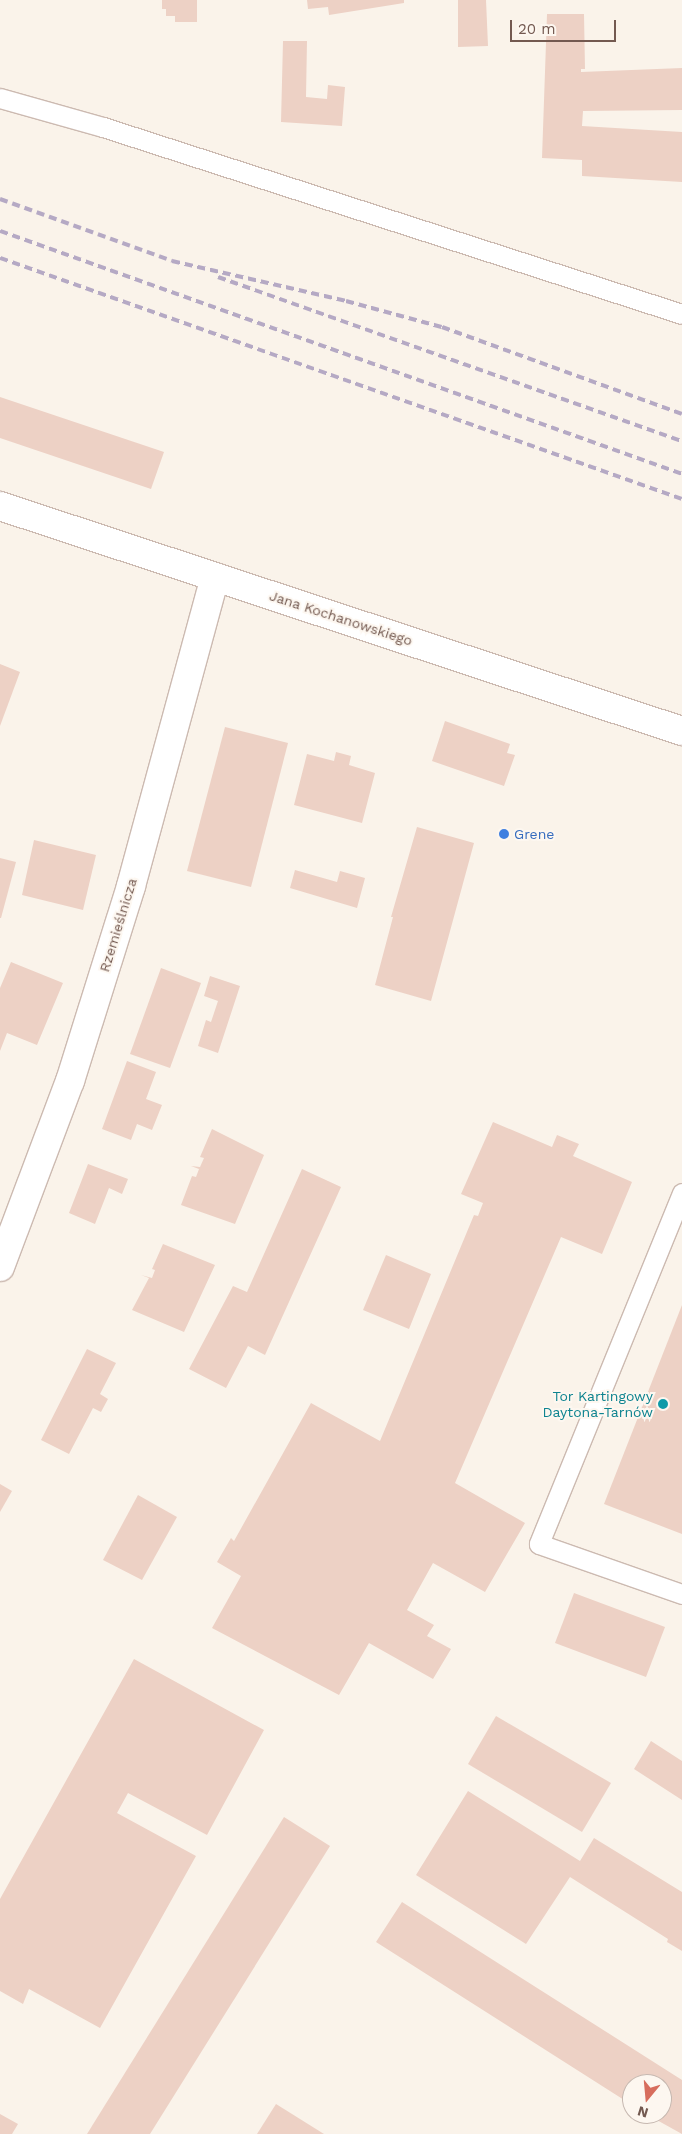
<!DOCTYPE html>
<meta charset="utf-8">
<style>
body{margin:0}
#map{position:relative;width:682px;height:2134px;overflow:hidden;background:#faf3ea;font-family:"Work Sans",sans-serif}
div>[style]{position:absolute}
.building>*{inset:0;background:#edd1c5}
.roads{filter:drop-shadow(1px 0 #ccbab1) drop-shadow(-1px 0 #ccbab1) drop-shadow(0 1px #ccbab1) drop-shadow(0 -1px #ccbab1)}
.service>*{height:19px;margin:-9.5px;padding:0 9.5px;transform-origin:9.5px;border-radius:9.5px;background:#fff}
.minor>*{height:28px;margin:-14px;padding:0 14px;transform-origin:14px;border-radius:14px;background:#fff}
.tertiary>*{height:28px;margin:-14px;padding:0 14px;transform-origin:14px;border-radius:14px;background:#fff}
.rail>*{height:4px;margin-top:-2px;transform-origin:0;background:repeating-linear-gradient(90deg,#b5a9c4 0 8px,transparent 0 13px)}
.dots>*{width:14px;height:14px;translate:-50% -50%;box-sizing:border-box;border:2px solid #fdf7f0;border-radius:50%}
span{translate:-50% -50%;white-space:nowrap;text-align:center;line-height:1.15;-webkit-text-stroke:4px #fdf7f0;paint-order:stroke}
.street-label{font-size:14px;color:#735950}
.shop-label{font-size:14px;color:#366cbe}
.left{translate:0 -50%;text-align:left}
.culture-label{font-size:14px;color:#0d838f}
.right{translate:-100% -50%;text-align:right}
.north{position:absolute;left:622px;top:2074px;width:50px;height:50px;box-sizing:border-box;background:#fdf7f0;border:1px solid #c6b8b0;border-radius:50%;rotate:197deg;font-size:14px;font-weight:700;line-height:20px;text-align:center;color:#735950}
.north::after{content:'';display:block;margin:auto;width:18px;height:22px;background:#d76d5d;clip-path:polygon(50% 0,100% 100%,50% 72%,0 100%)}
.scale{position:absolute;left:510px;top:20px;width:106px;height:22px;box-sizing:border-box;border:2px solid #735950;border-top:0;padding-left:6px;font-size:15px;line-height:18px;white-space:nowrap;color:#735950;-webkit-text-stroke:4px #fdf7f0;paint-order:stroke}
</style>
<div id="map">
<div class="building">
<i style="clip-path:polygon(162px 0,197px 0,197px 22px,175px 22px,175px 16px,166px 16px,166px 9px,162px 9px)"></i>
<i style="clip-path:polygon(307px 0,404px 0,404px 3px,329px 15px,328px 7px,308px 9px)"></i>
<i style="clip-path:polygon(458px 0,486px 0,488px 46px,458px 47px)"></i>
<i style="clip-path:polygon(547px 14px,584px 14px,585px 69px,581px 69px,581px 72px,682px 68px,682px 110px,583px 111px,582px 126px,682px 132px,682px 182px,582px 176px,582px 160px,542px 158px)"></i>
<i style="clip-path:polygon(283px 41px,307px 41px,306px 97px,327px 99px,328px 85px,345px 87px,342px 126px,281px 122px)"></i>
<i style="clip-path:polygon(0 397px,164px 452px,151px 489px,0 438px)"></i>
<i style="clip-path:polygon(0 664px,20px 672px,0 726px)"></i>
<i style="clip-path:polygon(445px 721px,510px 744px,507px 753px,515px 755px,504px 786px,432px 761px)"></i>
<i style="clip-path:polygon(225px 727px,288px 743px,251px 887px,187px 871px)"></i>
<i style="clip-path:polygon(336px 752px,351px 756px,349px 765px,375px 773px,362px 823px,294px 805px,307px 754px,334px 761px)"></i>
<i style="clip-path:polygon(417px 827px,474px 843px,431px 1001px,375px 985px,393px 917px,391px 917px)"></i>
<i style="clip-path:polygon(34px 840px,96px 855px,83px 910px,22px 895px)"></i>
<i style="clip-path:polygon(0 858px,16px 862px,1px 918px,0 918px)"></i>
<i style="clip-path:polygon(295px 870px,337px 882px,340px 871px,365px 878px,357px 908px,290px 888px)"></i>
<i style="clip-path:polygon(11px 962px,63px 983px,37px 1045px,7px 1033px,0 1051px,0 988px)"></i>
<i style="clip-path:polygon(161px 968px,201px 983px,170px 1068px,130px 1054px)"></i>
<i style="clip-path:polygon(210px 976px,240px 986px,218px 1053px,198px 1046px,206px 1020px,211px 1022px,218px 1001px,204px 996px)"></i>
<i style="clip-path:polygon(127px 1061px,156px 1072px,146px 1099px,162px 1105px,152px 1130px,137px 1124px,131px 1140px,102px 1129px)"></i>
<i style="clip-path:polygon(493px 1122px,552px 1147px,557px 1135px,579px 1144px,573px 1156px,632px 1182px,602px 1254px,561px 1237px,455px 1483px,525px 1523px,485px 1592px,433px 1563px,407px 1610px,434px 1625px,427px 1636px,451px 1649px,433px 1679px,369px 1643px,339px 1695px,212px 1628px,241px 1576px,217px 1562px,231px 1538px,234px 1541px,311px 1403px,380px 1441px,474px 1215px,478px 1216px,483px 1203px,461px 1194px)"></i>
<i style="clip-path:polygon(212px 1129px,264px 1155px,235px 1224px,181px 1205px,192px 1176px,196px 1177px,199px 1169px,191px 1166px,200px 1167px,204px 1158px,200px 1157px)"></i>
<i style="clip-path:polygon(88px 1164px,128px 1179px,122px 1194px,109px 1188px,95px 1224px,69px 1213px)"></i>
<i style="clip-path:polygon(302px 1169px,341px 1187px,265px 1355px,248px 1346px,226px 1388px,189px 1369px,233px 1286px,247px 1292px)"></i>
<i style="clip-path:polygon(163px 1244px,215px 1265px,184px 1332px,132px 1310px,149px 1278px,141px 1275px,152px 1278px,155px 1270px,152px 1269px)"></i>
<i style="clip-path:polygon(386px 1255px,431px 1274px,409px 1329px,363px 1310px)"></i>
<i style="clip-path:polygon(682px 1305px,682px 1534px,604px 1504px)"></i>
<i style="clip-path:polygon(87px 1349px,116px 1363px,100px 1394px,108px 1399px,101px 1412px,93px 1408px,69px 1454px,41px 1440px)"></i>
<i style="clip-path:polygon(0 1484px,12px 1491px,0 1512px)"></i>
<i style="clip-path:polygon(138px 1495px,177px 1517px,142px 1580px,103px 1560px)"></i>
<i style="clip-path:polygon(574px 1593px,665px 1627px,646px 1677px,555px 1643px)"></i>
<i style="clip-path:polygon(134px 1659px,264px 1730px,207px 1835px,128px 1793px,117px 1813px,196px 1856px,100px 2028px,29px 1989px,23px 2004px,0 1991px,0 1899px)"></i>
<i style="clip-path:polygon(496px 1716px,611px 1783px,582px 1832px,468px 1764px)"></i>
<i style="clip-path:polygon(651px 1741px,682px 1761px,682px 1800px,634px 1769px)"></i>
<i style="clip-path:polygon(468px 1791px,580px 1861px,594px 1838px,682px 1892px,682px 1951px,667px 1942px,668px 1939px,570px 1877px,526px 1944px,416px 1875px)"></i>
<i style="clip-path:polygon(284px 1817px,330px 1846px,150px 2134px,87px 2134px)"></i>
<i style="clip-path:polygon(402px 1902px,682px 2080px,682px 2134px,646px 2114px,662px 2114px,662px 2084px,632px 2084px,632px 2105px,376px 1942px)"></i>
<i style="clip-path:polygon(276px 2104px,324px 2134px,257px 2134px)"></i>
<i style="clip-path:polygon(0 2114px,18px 2124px,12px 2134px,0 2134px)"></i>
</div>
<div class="roads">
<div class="service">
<i style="left:0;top:98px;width:107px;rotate:15.7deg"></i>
<i style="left:103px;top:127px;width:608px;rotate:17.9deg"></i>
<i style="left:682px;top:1193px;width:379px;rotate:112.2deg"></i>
<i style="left:539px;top:1544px;width:151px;rotate:19.3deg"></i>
</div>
<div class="minor">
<i style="left:0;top:1267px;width:199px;rotate:-69.4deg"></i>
<i style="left:70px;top:1081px;width:204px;rotate:-72.6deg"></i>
<i style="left:131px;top:886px;width:320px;rotate:-74.8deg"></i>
</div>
<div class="tertiary">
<i style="left:0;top:506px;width:718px;rotate:18.26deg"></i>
</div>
</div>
<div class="rail">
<i style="left:0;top:199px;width:183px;rotate:19.8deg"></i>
<i style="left:172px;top:261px;width:179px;rotate:12.9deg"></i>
<i style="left:346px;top:301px;width:99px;rotate:15.2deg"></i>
<i style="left:442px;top:327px;width:255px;rotate:19.9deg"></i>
<i style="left:0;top:231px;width:724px;rotate:19.61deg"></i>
<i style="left:0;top:258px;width:723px;rotate:19.46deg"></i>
<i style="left:218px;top:277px;width:492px;rotate:19.5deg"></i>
</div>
<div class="dots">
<i style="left:504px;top:834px;background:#3f7fe0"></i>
<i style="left:663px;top:1404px;background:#0f9aa8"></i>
</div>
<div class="street-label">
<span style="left:341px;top:618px;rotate:18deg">Jana Kochanowskiego</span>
<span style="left:118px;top:925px;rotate:-73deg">Rzemieślnicza</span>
</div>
<div class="shop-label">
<span class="left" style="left:514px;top:834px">Grene</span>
</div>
<div class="culture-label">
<span class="right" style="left:653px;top:1404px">Tor Kartingowy<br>Daytona-Tarnów</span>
</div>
<div class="north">N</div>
<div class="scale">20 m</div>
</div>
